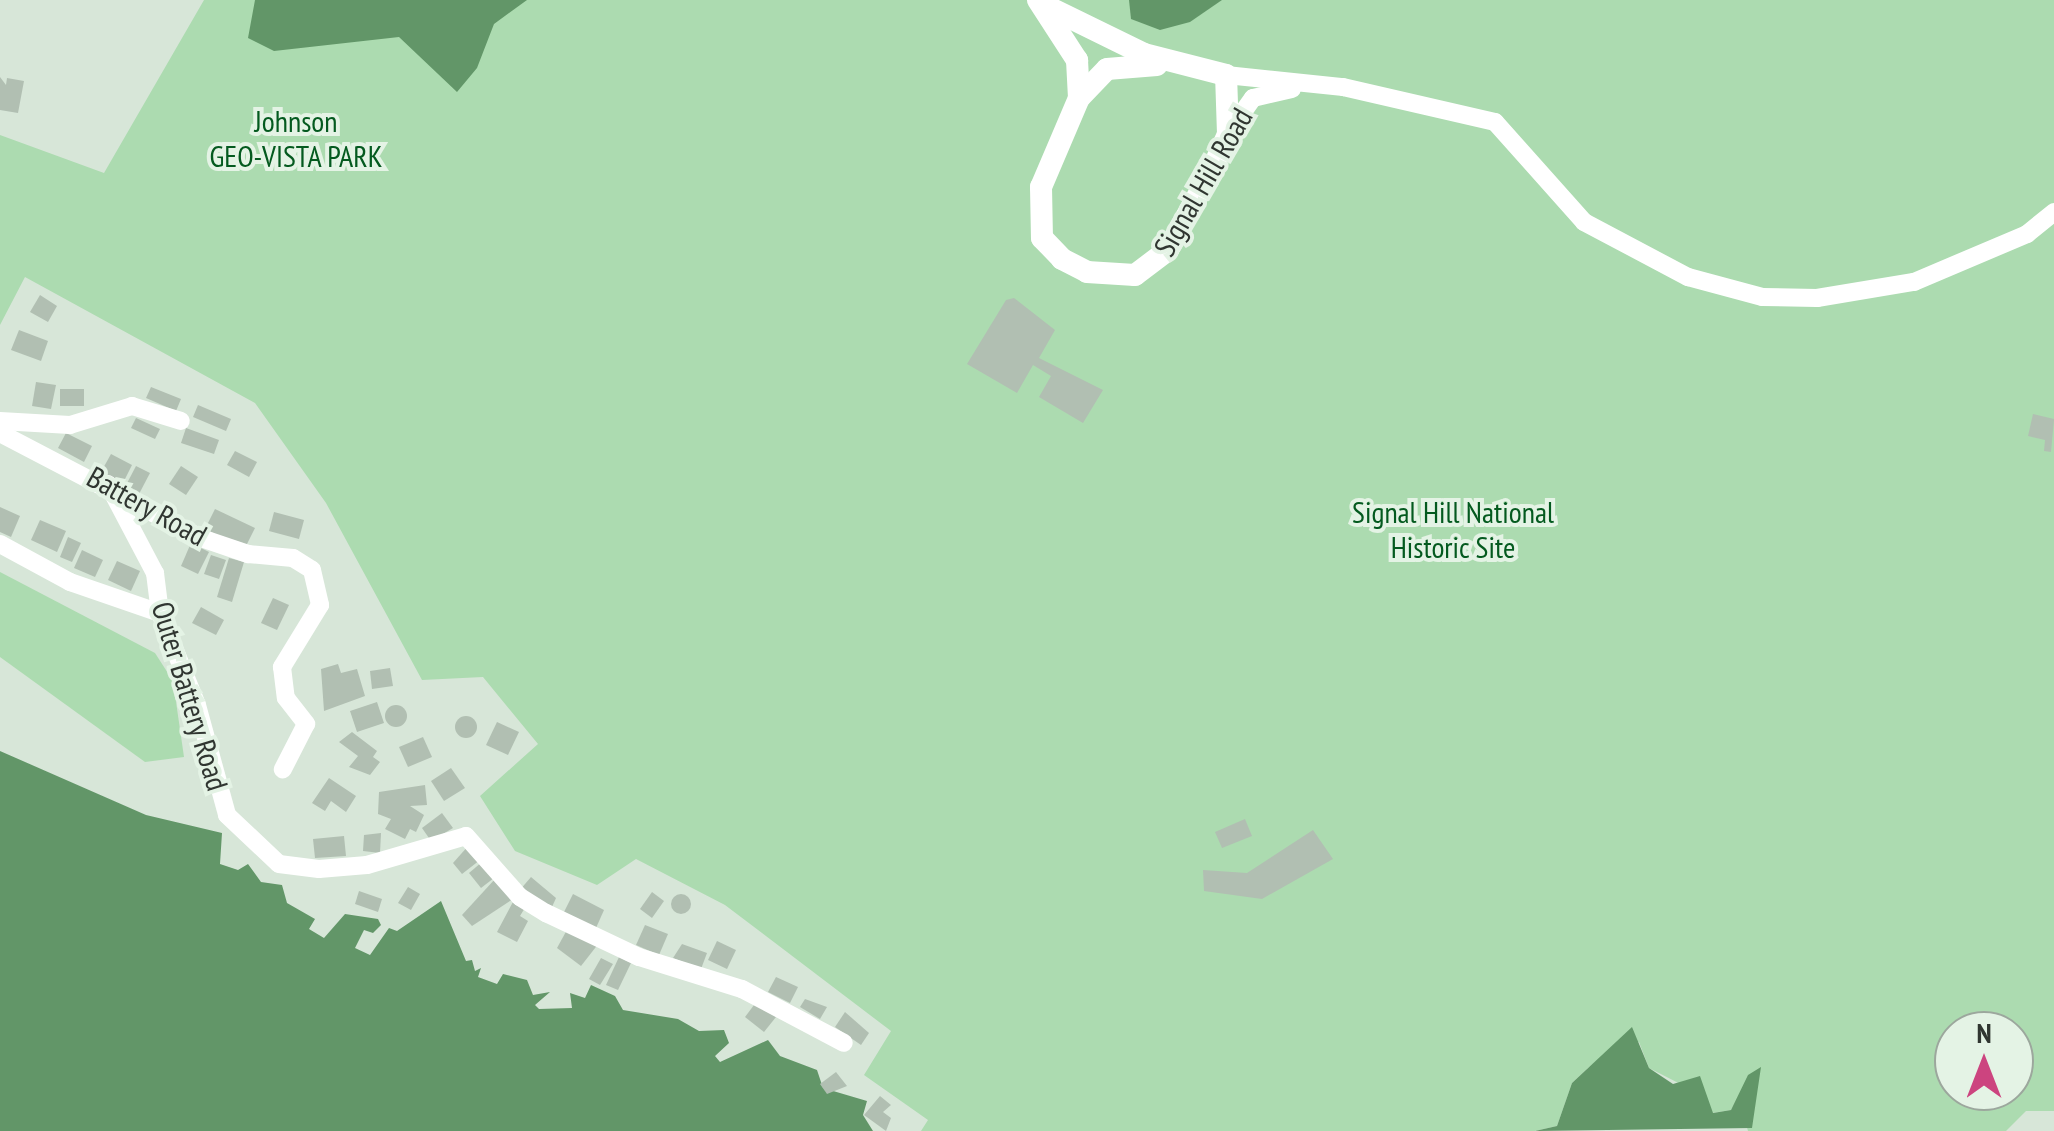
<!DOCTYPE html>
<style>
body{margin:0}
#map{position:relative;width:2054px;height:1131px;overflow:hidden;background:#d7e6d8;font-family:"PT Sans Narrow",sans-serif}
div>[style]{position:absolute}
.green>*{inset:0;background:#acdbb0}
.water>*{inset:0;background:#629668}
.building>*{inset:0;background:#b1bfb2}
.round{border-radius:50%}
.minor>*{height:18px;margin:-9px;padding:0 9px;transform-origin:9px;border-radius:9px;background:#fff}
.tertiary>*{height:22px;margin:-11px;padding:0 11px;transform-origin:11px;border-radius:11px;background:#fff}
span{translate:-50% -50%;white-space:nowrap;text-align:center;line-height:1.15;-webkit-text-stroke:8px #e4f3e5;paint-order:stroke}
.park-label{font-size:30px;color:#045a1f}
.street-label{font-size:30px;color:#303631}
.north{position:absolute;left:1934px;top:1011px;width:100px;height:100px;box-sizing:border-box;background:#e4f3e5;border:2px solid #9ca79d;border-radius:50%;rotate:0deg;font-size:28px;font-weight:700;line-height:40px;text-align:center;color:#303631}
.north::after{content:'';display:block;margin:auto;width:35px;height:45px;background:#cc447f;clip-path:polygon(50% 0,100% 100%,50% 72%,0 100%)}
</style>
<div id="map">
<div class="green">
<i style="clip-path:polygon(evenodd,204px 0,2054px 0,2054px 1111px,2026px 1111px,2006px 1131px,1748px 1131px,1738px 1097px,1731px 1110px,1712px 1113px,1704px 1096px,1649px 1068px,1639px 1042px,1606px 1053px,1588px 1068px,1572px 1083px,1557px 1126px,1535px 1131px,921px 1131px,928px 1120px,864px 1075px,891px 1031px,725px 905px,636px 859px,597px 885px,515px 851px,480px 796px,538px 744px,483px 677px,422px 680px,326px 503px,255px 403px,25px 277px,0 325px,0 135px,104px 173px,204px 0,1954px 1031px,2014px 1031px,2014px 1091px,1954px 1091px,1954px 1031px)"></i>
<i style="clip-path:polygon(0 572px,155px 653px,173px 681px,184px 757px,145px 762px,0 657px)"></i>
</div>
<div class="water">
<i style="clip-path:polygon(255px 0,527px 0,494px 24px,477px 68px,457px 92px,399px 37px,274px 51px,248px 38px)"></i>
<i style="clip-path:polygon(1129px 0,1222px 0,1190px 22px,1160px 30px,1131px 19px)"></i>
<i style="clip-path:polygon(0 751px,146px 815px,222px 833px,220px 864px,238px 870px,248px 864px,261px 882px,282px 885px,287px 903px,315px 919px,309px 929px,324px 938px,345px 914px,378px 919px,381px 925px,373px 933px,364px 930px,355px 948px,370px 955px,389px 928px,397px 931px,441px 901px,466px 961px,472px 960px,475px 971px,481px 968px,478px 977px,497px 984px,503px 974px,527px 980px,533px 995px,550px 992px,535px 1005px,539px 1009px,572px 1008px,570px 993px,585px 998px,591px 985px,615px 996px,623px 1010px,678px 1019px,699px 1031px,724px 1030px,729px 1043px,715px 1056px,720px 1062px,768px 1040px,780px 1056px,817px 1070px,823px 1088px,867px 1101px,863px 1115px,873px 1131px,0 1131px)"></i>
<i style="clip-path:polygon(1632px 1027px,1649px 1068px,1673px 1084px,1700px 1076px,1713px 1113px,1731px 1110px,1748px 1075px,1761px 1067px,1752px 1128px,1535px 1131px,1557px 1126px,1572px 1083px)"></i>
</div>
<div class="building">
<i style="clip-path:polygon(0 77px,6px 85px,7px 78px,24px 81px,18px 113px,0 110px)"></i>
<i style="clip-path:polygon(40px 295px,57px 306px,48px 322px,30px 312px)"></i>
<i style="clip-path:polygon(1014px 298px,1055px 330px,1039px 358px,1103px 390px,1083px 423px,1039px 397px,1051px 376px,1033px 365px,1017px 393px,967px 364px,1006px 300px)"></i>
<i style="clip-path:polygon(19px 330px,48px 341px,41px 361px,11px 350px)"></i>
<i style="clip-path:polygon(36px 382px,56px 385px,51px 409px,32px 406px)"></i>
<i style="clip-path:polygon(151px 387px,181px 399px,176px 411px,146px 398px)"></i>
<i style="clip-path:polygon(60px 389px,84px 389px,84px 406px,60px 406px)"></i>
<i style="clip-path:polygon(198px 405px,231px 419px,226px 431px,193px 417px)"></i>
<i style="clip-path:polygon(2033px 414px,2054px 419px,2051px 452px,2044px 451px,2045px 440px,2028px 436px)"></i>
<i style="clip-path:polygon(136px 418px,160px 429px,155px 439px,131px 428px)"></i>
<i style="clip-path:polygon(186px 428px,219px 440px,214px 454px,181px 443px)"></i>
<i style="clip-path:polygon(66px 433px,92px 446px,84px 462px,58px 448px)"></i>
<i style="clip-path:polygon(235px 451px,257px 462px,249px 477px,227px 465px)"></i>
<i style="clip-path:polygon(111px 454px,132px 465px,123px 483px,101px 472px)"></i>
<i style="clip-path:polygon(136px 466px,150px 473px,139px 494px,125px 487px)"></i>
<i style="clip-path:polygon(181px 466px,198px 477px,186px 495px,169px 484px)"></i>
<i style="clip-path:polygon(0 507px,20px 516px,11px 537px,0 532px)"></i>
<i style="clip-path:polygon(215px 509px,255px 528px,245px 548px,205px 529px)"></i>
<i style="clip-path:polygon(274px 512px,304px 520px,299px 539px,269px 531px)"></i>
<i style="clip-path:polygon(40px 520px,66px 531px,57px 552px,31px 540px)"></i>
<i style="clip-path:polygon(68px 537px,81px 543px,72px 562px,60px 557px)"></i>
<i style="clip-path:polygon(191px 543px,209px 552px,198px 574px,181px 566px)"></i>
<i style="clip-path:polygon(82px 550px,103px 560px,95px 577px,74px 568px)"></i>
<i style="clip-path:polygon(211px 555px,226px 560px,219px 579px,204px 574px)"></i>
<i style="clip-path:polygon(229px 558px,244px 562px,232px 602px,217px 597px)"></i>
<i style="clip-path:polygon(117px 561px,140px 571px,131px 591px,108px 580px)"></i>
<i style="clip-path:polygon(273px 598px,289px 605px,277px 630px,261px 623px)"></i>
<i style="clip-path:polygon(201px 607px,224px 620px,216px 635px,192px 623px)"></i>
<i style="clip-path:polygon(338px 664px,341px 673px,357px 669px,365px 696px,324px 711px,321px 669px)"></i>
<i style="clip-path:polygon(390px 668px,393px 686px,372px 689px,370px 671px)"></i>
<i style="clip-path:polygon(377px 702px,384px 723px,357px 732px,350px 711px)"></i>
<i class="round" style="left:385px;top:705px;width:22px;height:22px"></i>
<i class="round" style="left:455px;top:716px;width:22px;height:22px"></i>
<i style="clip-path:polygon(497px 722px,519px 732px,508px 755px,486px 745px)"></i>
<i style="clip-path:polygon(352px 732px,377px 751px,373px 757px,380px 762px,370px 775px,349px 767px,358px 756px,339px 742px)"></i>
<i style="clip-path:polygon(423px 737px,432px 757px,408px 767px,399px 747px)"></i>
<i style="clip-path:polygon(451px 768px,465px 788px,444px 801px,431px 781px)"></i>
<i style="clip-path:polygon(329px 778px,356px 796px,346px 812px,331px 801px,325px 811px,312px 803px)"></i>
<i style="clip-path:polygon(425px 785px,427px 805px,410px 806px,424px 815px,416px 832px,410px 829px,405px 839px,385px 829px,391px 819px,378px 814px,379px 792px)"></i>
<i style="clip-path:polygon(442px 813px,453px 828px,431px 841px,422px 828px)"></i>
<i style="clip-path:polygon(1245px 819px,1252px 836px,1222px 848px,1215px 832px)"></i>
<i style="clip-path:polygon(1313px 830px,1333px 859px,1262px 899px,1204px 891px,1203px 870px,1247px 873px)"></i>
<i style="clip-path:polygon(381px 833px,380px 853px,363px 851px,364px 835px)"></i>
<i style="clip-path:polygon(344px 836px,346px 856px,315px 858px,313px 839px)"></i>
<i style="clip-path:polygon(469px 845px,480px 860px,462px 874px,453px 863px)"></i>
<i style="clip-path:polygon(482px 862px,494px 878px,481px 888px,469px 873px)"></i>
<i style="clip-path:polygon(531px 877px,556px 898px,552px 907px,519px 891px)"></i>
<i style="clip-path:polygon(495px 879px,513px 899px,472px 926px,462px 915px)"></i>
<i style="clip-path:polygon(408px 887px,420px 894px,411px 910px,398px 903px)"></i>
<i style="clip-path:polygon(359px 891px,382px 899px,378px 912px,355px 904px)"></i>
<i style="clip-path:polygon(652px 892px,664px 901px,652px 918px,640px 909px)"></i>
<i style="clip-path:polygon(573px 894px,604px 910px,596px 928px,564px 912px)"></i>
<i class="round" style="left:671px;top:894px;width:20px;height:20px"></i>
<i style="clip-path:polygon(514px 900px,526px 906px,520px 916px,528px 921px,517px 942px,497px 932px)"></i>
<i style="clip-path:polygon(645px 925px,668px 934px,659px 955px,636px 945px)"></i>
<i style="clip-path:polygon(568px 928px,599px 943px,581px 966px,557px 948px)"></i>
<i style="clip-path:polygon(717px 941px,736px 950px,727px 969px,708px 960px)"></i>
<i style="clip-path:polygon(682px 944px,707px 953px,701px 969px,673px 958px)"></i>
<i style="clip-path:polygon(619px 957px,631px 963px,618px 990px,606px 985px)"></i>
<i style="clip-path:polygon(601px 958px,613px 964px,600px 985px,589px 979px)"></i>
<i style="clip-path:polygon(776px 977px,798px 987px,790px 1003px,768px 992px)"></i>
<i style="clip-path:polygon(805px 999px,827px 1007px,820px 1019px,800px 1007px)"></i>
<i style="clip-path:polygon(757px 1001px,776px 1017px,764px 1032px,745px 1017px)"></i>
<i style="clip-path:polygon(845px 1012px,869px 1033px,861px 1045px,835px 1027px)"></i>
<i style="clip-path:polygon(836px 1072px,847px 1086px,827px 1094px,820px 1084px)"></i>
<i style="clip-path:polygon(880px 1096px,891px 1105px,883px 1112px,891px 1118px,886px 1131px,864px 1115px)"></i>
</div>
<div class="minor">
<i style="left:1226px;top:75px;width:118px;rotate:5.9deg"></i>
<i style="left:1343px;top:87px;width:156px;rotate:13deg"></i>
<i style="left:1495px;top:122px;width:134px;rotate:48.3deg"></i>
<i style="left:1584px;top:222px;width:118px;rotate:27.9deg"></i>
<i style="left:1688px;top:277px;width:77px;rotate:15.1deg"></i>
<i style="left:1762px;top:297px;width:55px;rotate:1deg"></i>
<i style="left:1817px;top:298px;width:98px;rotate:-9.4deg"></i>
<i style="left:1914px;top:282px;width:123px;rotate:-23deg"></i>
<i style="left:2027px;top:234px;width:35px;rotate:-39deg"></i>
<i style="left:1228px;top:133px;width:43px;rotate:-54.5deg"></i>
<i style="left:1253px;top:98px;width:40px;rotate:-13deg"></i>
<i style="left:0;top:421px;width:70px;rotate:3.3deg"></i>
<i style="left:70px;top:425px;width:65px;rotate:-17deg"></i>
<i style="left:132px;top:406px;width:51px;rotate:17deg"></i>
<i style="left:0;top:433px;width:227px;rotate:27.6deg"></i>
<i style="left:201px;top:538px;width:50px;rotate:18.8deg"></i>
<i style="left:248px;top:554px;width:45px;rotate:5.1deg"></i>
<i style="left:293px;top:558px;width:22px;rotate:32deg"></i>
<i style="left:312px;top:570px;width:36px;rotate:77deg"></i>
<i style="left:320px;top:605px;width:73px;rotate:121.5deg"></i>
<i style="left:282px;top:667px;width:31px;rotate:83deg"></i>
<i style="left:286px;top:698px;width:33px;rotate:52deg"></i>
<i style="left:306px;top:724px;width:51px;rotate:117.1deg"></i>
<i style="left:108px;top:484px;width:101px;rotate:62.2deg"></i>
<i style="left:155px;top:573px;width:40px;rotate:82.9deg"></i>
<i style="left:160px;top:613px;width:99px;rotate:68.1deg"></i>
<i style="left:197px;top:705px;width:114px;rotate:74.7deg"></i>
<i style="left:227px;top:815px;width:71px;rotate:43.3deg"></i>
<i style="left:279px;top:864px;width:40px;rotate:7.1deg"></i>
<i style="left:319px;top:869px;width:48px;rotate:-4.8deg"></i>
<i style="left:367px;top:865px;width:103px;rotate:-16.3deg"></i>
<i style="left:466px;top:836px;width:81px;rotate:48.5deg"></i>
<i style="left:520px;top:897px;width:31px;rotate:32deg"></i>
<i style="left:546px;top:913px;width:103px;rotate:25.3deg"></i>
<i style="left:639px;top:957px;width:108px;rotate:17.3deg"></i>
<i style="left:742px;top:989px;width:115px;rotate:27.9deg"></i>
<i style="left:0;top:544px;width:80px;rotate:28.5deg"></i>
<i style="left:70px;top:582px;width:95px;rotate:19deg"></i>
</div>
<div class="tertiary">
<i style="left:1038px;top:0;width:72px;rotate:57deg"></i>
<i style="left:1077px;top:60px;width:38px;rotate:87deg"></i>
<i style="left:1079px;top:98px;width:97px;rotate:113.1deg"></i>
<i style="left:1041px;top:187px;width:51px;rotate:88.9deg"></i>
<i style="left:1042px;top:238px;width:29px;rotate:46deg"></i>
<i style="left:1062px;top:259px;width:28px;rotate:27deg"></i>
<i style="left:1087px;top:272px;width:48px;rotate:3.6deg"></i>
<i style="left:1135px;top:275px;width:41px;rotate:-37.1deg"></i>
<i style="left:1168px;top:250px;width:91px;rotate:-61.2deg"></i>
<i style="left:1212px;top:170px;width:39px;rotate:-66deg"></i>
<i style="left:1228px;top:134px;width:59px;rotate:-91.9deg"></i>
<i style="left:1226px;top:75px;width:85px;rotate:-165.6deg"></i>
<i style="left:1144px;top:54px;width:111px;rotate:-153.9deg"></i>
<i style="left:1079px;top:98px;width:40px;rotate:-46deg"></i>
<i style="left:1107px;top:69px;width:50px;rotate:-4.6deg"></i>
</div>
<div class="park-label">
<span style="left:296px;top:138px">Johnson<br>GEO-VISTA PARK</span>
<span style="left:1453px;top:529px">Signal Hill National<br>Historic Site</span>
</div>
<div class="street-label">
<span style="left:1203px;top:182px;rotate:-60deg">Signal Hill Road</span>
<span style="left:147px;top:506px;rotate:29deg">Battery Road</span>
<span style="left:190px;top:696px;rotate:73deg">Outer Battery Road</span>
</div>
<div class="north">N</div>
</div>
